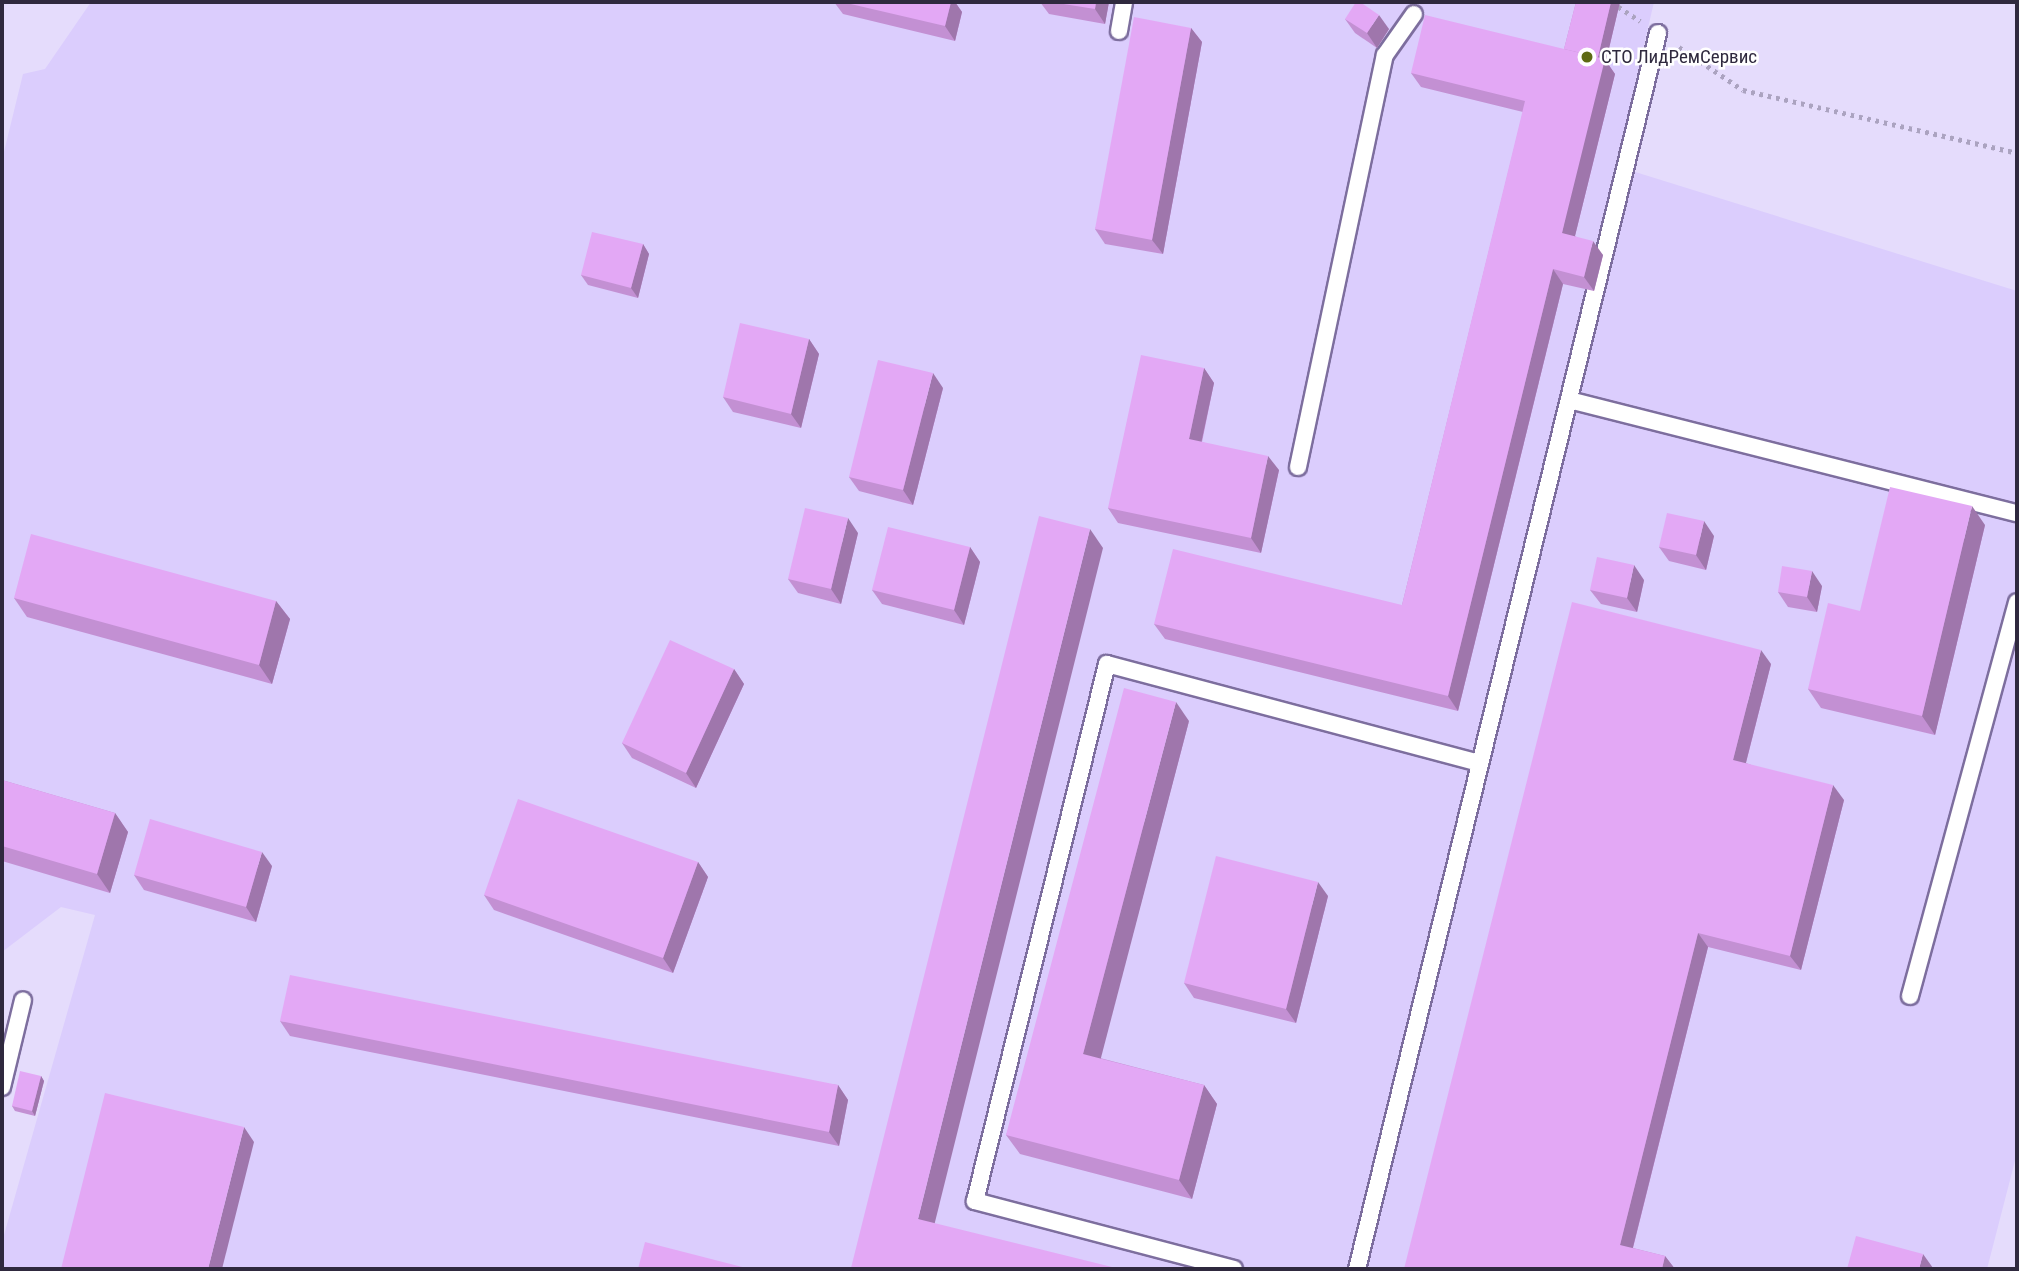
<!DOCTYPE html>
<meta charset="utf-8">
<style>
body{margin:0}
#map{position:relative;width:2019px;height:1271px;overflow:hidden;background:#e5dcfc;font-family:"Roboto Condensed",sans-serif}
div>[style]{position:absolute}
.built>*{inset:0;background:#dbcdfd}
.path>*{height:4.5px;margin-top:-2.25px;transform-origin:0;background:repeating-linear-gradient(90deg,#aba3c0 0 3.5px,transparent 0 8.5px)}
.roads{filter:drop-shadow(2px 0 #7d6e9e) drop-shadow(-2px 0 #7d6e9e) drop-shadow(0 2px #7d6e9e) drop-shadow(0 -2px #7d6e9e)}
.service>*{height:16px;margin:-8px;padding:0 8px;transform-origin:8px;border-radius:8px;background:#fff}
.wall>*{inset:0;background:#c390d3}
.shaded-wall>*{inset:0;background:#9f76ac}
.building>*{inset:0;background:#e3a8f5}
.dots>*{width:19px;height:19px;translate:-50% -50%;box-sizing:border-box;border:4px solid #fff;border-radius:50%}
span{translate:-50% -50%;white-space:nowrap;text-align:center;line-height:1.15;-webkit-text-stroke:5px #fff;paint-order:stroke}
.poi-label{font-size:19px;color:#2f293e}
.left{translate:0 -50%;text-align:left}
.frame{position:absolute;inset:0;border:4px solid #2f293e;pointer-events:none}
</style>
<div id="map">
<div class="built">
<i style="clip-path:polygon(91px 2px,1654px 2px,1616px 166px,2017px 291px,2017px 1153px,1987px 1269px,2px 1269px,2px 1242px,95px 915px,61px 907px,2px 952px,2px 160px,23px 74px,45px 69px)"></i>
</div>
<div class="path">
<i style="left:1611px;top:2px;width:35px;rotate:33deg"></i>
<i style="left:1679px;top:47px;width:77px;rotate:33.9deg"></i>
<i style="left:1743px;top:90px;width:281px;rotate:12.9deg"></i>
</div>
<div class="roads">
<div class="service">
<i style="left:1119px;top:31px;width:29px;rotate:-80deg"></i>
<i style="left:1569px;top:400px;width:462px;rotate:14.2deg"></i>
<i style="left:1298px;top:467px;width:421px;rotate:-78.1deg"></i>
<i style="left:1385px;top:55px;width:50px;rotate:-54.7deg"></i>
<i style="left:1910px;top:996px;width:408px;rotate:-74.8deg"></i>
<i style="left:2px;top:1087px;width:89px;rotate:-76.4deg"></i>
<i style="left:1234px;top:1269px;width:268px;rotate:-165.3deg"></i>
<i style="left:975px;top:1201px;width:553px;rotate:-76.19deg"></i>
<i style="left:1107px;top:664px;width:386px;rotate:14.9deg"></i>
<i style="left:1357px;top:1269px;width:1272px;rotate:-76.31deg"></i>
</div>
</div>
<div class="wall">
<i style="clip-path:polygon(834px 2px,955px 2px,962px 12px,955px 41px,843px 14px)"></i>
<i style="clip-path:polygon(1040px 2px,1109px 2px,1105px 24px,1049px 14px)"></i>
<i style="clip-path:polygon(1576px 2px,1620px 2px,1606px 61px,1615px 74px,1575px 236px,1603px 255px,1594px 291px,1563px 284px,1458px 711px,1165px 639px,1154px 624px,1402px 605px,1523px 112px,1421px 87px,1411px 73px,1564px 49px)"></i>
<i style="clip-path:polygon(1345px 19px,1389px 29px,1377px 48px,1355px 33px)"></i>
<i style="clip-path:polygon(1191px 28px,1202px 42px,1163px 254px,1105px 244px,1095px 229px)"></i>
<i style="clip-path:polygon(643px 244px,649px 254px,638px 298px,588px 285px,581px 275px)"></i>
<i style="clip-path:polygon(809px 339px,819px 354px,801px 428px,733px 412px,723px 397px)"></i>
<i style="clip-path:polygon(1204px 368px,1214px 383px,1202px 442px,1279px 470px,1261px 553px,1118px 523px,1108px 508px)"></i>
<i style="clip-path:polygon(943px 388px,913px 505px,859px 491px,849px 477px)"></i>
<i style="clip-path:polygon(1985px 525px,1935px 735px,1821px 708px,1808px 689px,1860px 611px)"></i>
<i style="clip-path:polygon(858px 533px,841px 604px,798px 593px,788px 579px)"></i>
<i style="clip-path:polygon(1714px 536px,1706px 570px,1669px 561px,1659px 547px)"></i>
<i style="clip-path:polygon(970px 547px,980px 562px,964px 625px,882px 604px,872px 590px)"></i>
<i style="clip-path:polygon(1644px 580px,1637px 612px,1601px 604px,1590px 590px)"></i>
<i style="clip-path:polygon(1822px 586px,1817px 612px,1788px 607px,1778px 592px)"></i>
<i style="clip-path:polygon(14px 598px,276px 601px,290px 619px,272px 684px,27px 617px)"></i>
<i style="clip-path:polygon(1771px 664px,1746px 763px,1844px 800px,1801px 970px,1708px 947px,1633px 1248px,1665px 1256px,1675px 1269px,1404px 1269px)"></i>
<i style="clip-path:polygon(734px 669px,744px 684px,696px 788px,632px 758px,622px 743px)"></i>
<i style="clip-path:polygon(1189px 721px,1100px 1058px,1204px 1085px,1217px 1104px,1192px 1199px,1020px 1154px,1006px 1135px)"></i>
<i style="clip-path:polygon(2px 780px,115px 813px,128px 832px,110px 893px,2px 861px)"></i>
<i style="clip-path:polygon(698px 862px,708px 877px,673px 973px,494px 910px,484px 895px)"></i>
<i style="clip-path:polygon(272px 866px,256px 922px,144px 890px,134px 875px)"></i>
<i style="clip-path:polygon(1328px 896px,1296px 1023px,1194px 998px,1184px 983px)"></i>
<i style="clip-path:polygon(280px 1021px,838px 1085px,848px 1100px,839px 1146px,290px 1036px)"></i>
<i style="clip-path:polygon(41px 1076px,44px 1081px,35px 1116px,15px 1111px,12px 1106px)"></i>
</div>
<div class="shaded-wall">
<i style="clip-path:polygon(951px 2px,955px 2px,962px 12px,955px 41px,945px 26px)"></i>
<i style="clip-path:polygon(1096px 2px,1109px 2px,1105px 24px,1095px 9px)"></i>
<i style="clip-path:polygon(1611px 2px,1620px 2px,1606px 61px,1615px 74px,1572px 248px,1562px 233px,1597px 61px)"></i>
<i style="clip-path:polygon(1379px 15px,1389px 29px,1377px 48px,1367px 33px)"></i>
<i style="clip-path:polygon(1191px 28px,1202px 42px,1163px 254px,1152px 240px)"></i>
<i style="clip-path:polygon(1593px 241px,1603px 255px,1594px 291px,1584px 277px)"></i>
<i style="clip-path:polygon(643px 244px,649px 254px,638px 298px,631px 288px)"></i>
<i style="clip-path:polygon(1553px 269px,1563px 284px,1458px 711px,1448px 696px)"></i>
<i style="clip-path:polygon(809px 339px,819px 354px,801px 428px,791px 414px)"></i>
<i style="clip-path:polygon(1204px 368px,1214px 383px,1199px 453px,1189px 439px)"></i>
<i style="clip-path:polygon(933px 373px,943px 388px,913px 505px,903px 490px)"></i>
<i style="clip-path:polygon(1268px 456px,1279px 470px,1261px 553px,1251px 538px)"></i>
<i style="clip-path:polygon(1972px 506px,1985px 525px,1935px 735px,1922px 716px)"></i>
<i style="clip-path:polygon(848px 518px,858px 533px,841px 604px,831px 589px)"></i>
<i style="clip-path:polygon(1704px 521px,1714px 536px,1706px 570px,1696px 555px)"></i>
<i style="clip-path:polygon(1090px 529px,1103px 548px,931px 1238px,918px 1219px)"></i>
<i style="clip-path:polygon(970px 547px,980px 562px,964px 625px,954px 610px)"></i>
<i style="clip-path:polygon(1634px 565px,1644px 580px,1637px 612px,1627px 598px)"></i>
<i style="clip-path:polygon(1812px 571px,1822px 586px,1817px 612px,1807px 597px)"></i>
<i style="clip-path:polygon(276px 601px,290px 619px,272px 684px,259px 665px)"></i>
<i style="clip-path:polygon(1761px 650px,1771px 664px,1743px 774px,1733px 760px)"></i>
<i style="clip-path:polygon(734px 669px,744px 684px,696px 788px,686px 773px)"></i>
<i style="clip-path:polygon(1176px 702px,1189px 721px,1097px 1073px,1083px 1054px)"></i>
<i style="clip-path:polygon(1833px 785px,1844px 800px,1801px 970px,1790px 956px)"></i>
<i style="clip-path:polygon(115px 813px,128px 832px,110px 893px,97px 874px)"></i>
<i style="clip-path:polygon(262px 852px,272px 866px,256px 922px,246px 907px)"></i>
<i style="clip-path:polygon(698px 862px,708px 877px,673px 973px,663px 958px)"></i>
<i style="clip-path:polygon(1318px 882px,1328px 896px,1296px 1023px,1286px 1009px)"></i>
<i style="clip-path:polygon(1698px 933px,1708px 947px,1630px 1259px,1620px 1245px)"></i>
<i style="clip-path:polygon(41px 1076px,44px 1081px,35px 1116px,32px 1111px)"></i>
<i style="clip-path:polygon(838px 1085px,848px 1100px,839px 1146px,829px 1132px)"></i>
<i style="clip-path:polygon(1204px 1085px,1217px 1104px,1192px 1199px,1179px 1180px)"></i>
<i style="clip-path:polygon(244px 1127px,254px 1142px,222px 1269px,208px 1269px)"></i>
<i style="clip-path:polygon(1923px 1254px,1933px 1268px,1933px 1269px,1919px 1269px)"></i>
<i style="clip-path:polygon(1665px 1256px,1675px 1269px,1662px 1269px)"></i>
</div>
<div class="building">
<i style="clip-path:polygon(842px 2px,951px 2px,945px 26px)"></i>
<i style="clip-path:polygon(1051px 2px,1096px 2px,1095px 9px)"></i>
<i style="clip-path:polygon(1356px 2px,1360px 2px,1379px 15px,1367px 33px,1345px 19px)"></i>
<i style="clip-path:polygon(1576px 2px,1611px 2px,1598px 57px,1564px 49px)"></i>
<i style="clip-path:polygon(1425px 15px,1605px 59px,1562px 233px,1593px 241px,1584px 277px,1553px 269px,1448px 696px,1154px 624px,1173px 549px,1402px 605px,1525px 101px,1411px 73px)"></i>
<i style="clip-path:polygon(1134px 17px,1191px 28px,1152px 240px,1095px 229px)"></i>
<i style="clip-path:polygon(592px 232px,643px 244px,631px 288px,581px 275px)"></i>
<i style="clip-path:polygon(740px 323px,809px 339px,791px 414px,723px 397px)"></i>
<i style="clip-path:polygon(1141px 355px,1204px 368px,1189px 439px,1268px 456px,1251px 538px,1108px 508px)"></i>
<i style="clip-path:polygon(878px 360px,933px 373px,903px 490px,849px 477px)"></i>
<i style="clip-path:polygon(1890px 487px,1972px 506px,1922px 716px,1808px 689px,1828px 603px,1860px 611px)"></i>
<i style="clip-path:polygon(805px 508px,848px 518px,831px 589px,788px 579px)"></i>
<i style="clip-path:polygon(1667px 513px,1704px 521px,1696px 555px,1659px 547px)"></i>
<i style="clip-path:polygon(1039px 516px,1090px 529px,918px 1219px,1120px 1269px,856px 1269px,851px 1268px)"></i>
<i style="clip-path:polygon(888px 527px,970px 547px,954px 610px,872px 590px)"></i>
<i style="clip-path:polygon(31px 534px,276px 601px,259px 665px,14px 598px)"></i>
<i style="clip-path:polygon(1597px 557px,1634px 565px,1627px 598px,1590px 590px)"></i>
<i style="clip-path:polygon(1782px 566px,1812px 571px,1807px 597px,1778px 592px)"></i>
<i style="clip-path:polygon(1572px 602px,1761px 650px,1733px 760px,1833px 785px,1790px 956px,1698px 933px,1620px 1245px,1665px 1256px,1662px 1269px,1404px 1269px)"></i>
<i style="clip-path:polygon(670px 640px,734px 669px,686px 773px,622px 743px)"></i>
<i style="clip-path:polygon(1124px 688px,1176px 702px,1083px 1054px,1204px 1085px,1179px 1180px,1006px 1135px)"></i>
<i style="clip-path:polygon(2px 780px,115px 813px,97px 874px,2px 846px)"></i>
<i style="clip-path:polygon(518px 799px,698px 862px,663px 958px,484px 895px)"></i>
<i style="clip-path:polygon(150px 819px,262px 852px,246px 907px,134px 875px)"></i>
<i style="clip-path:polygon(1216px 856px,1318px 882px,1286px 1009px,1184px 983px)"></i>
<i style="clip-path:polygon(290px 975px,838px 1085px,829px 1132px,280px 1021px)"></i>
<i style="clip-path:polygon(20px 1071px,41px 1076px,32px 1111px,12px 1106px)"></i>
<i style="clip-path:polygon(105px 1093px,244px 1127px,208px 1269px,61px 1269px)"></i>
<i style="clip-path:polygon(1856px 1236px,1923px 1254px,1919px 1269px,1847px 1269px)"></i>
<i style="clip-path:polygon(645px 1242px,750px 1269px,638px 1269px)"></i>
</div>
<div class="dots">
<i style="left:1587px;top:57px;background:#5e6a13"></i>
</div>
<div class="poi-label">
<span class="left" style="left:1601px;top:57px">СТО ЛидРемСервис</span>
</div>
<div class="frame"></div>
</div>
